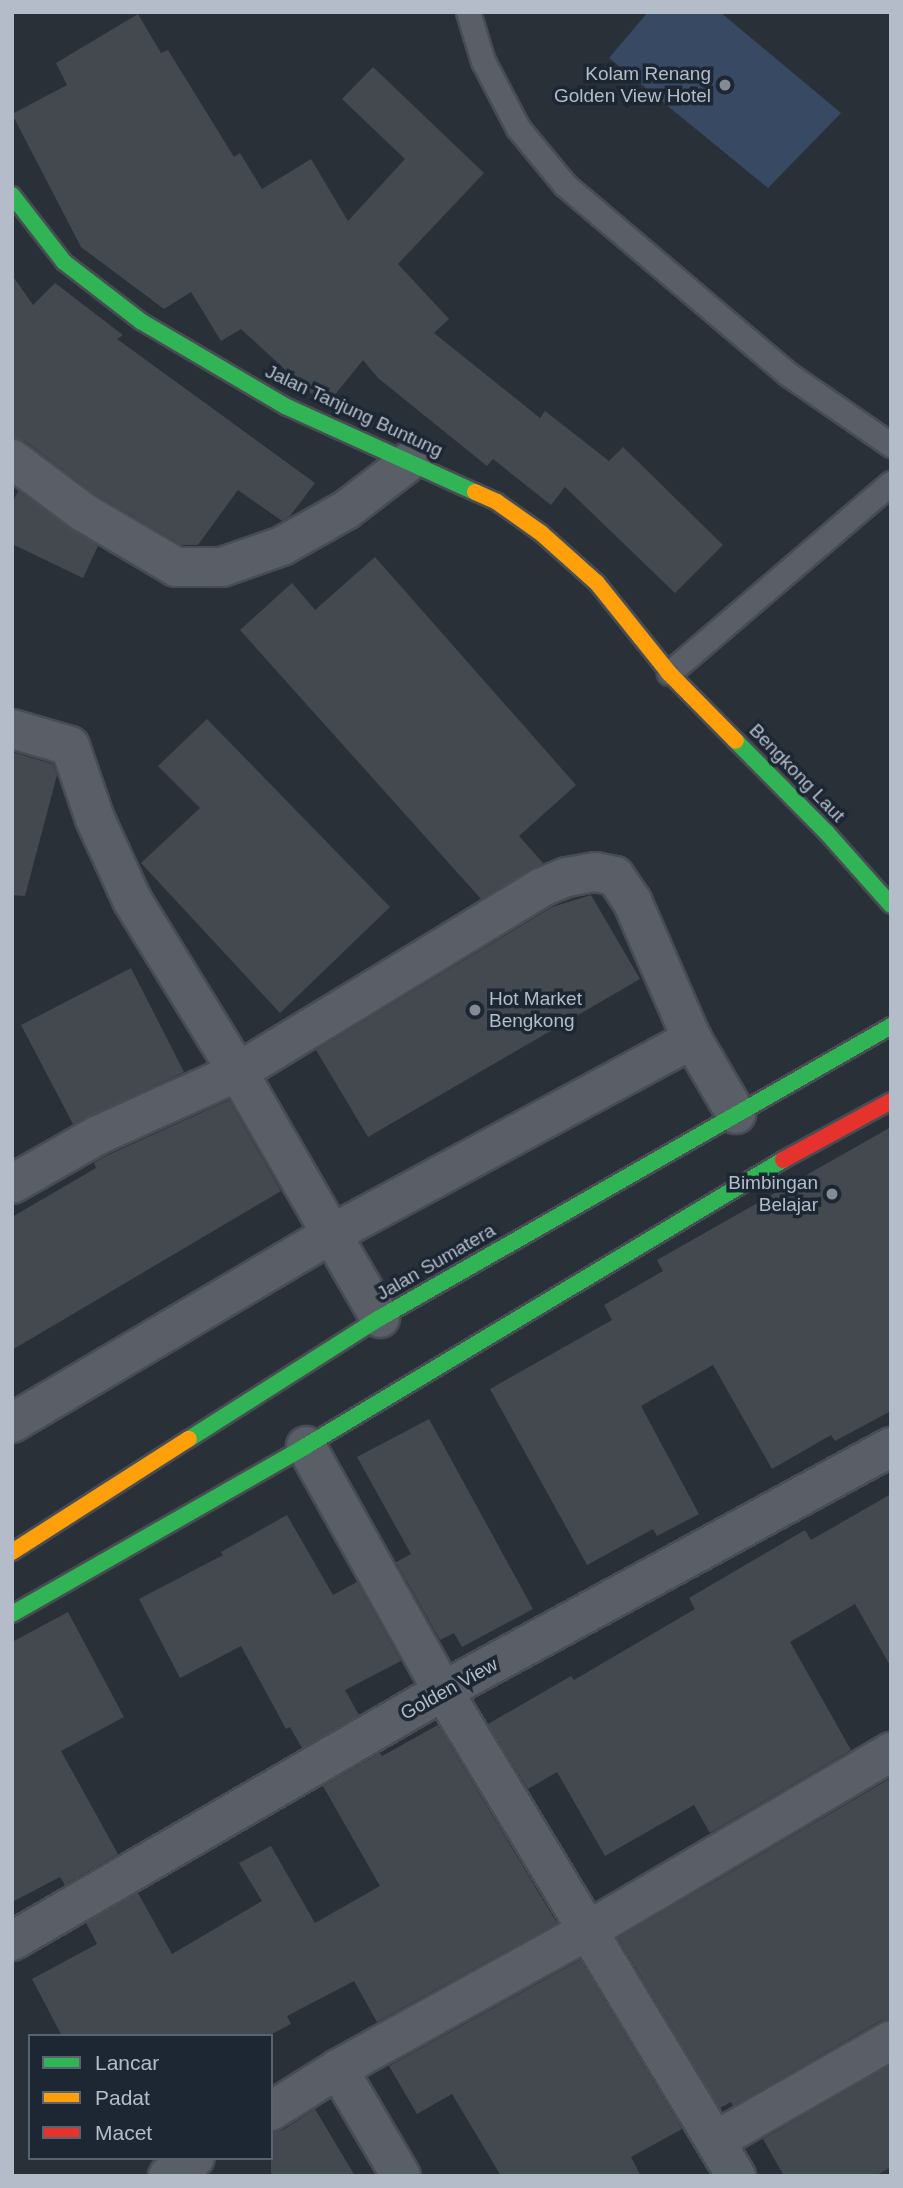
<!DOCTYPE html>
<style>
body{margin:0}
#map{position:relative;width:903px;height:2188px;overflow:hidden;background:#2a3038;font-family:Helvetica,sans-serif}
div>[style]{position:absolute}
.water>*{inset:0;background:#384963}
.building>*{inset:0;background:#444950}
.roads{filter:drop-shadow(2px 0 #484c53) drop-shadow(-2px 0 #484c53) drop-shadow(0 2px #484c53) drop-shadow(0 -2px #484c53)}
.lane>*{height:23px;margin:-11.5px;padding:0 11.5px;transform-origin:11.5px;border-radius:11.5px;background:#5a5e66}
.street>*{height:38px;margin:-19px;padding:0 19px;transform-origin:19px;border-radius:19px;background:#5a5e66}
.fast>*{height:16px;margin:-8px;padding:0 8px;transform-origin:8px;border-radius:8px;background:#30b455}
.slow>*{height:16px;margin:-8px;padding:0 8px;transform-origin:8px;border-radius:8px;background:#ff9f0a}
.jam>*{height:16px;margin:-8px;padding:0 8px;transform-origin:8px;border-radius:8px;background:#e5322d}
.dots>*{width:19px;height:19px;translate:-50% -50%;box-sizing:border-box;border:4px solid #1d2633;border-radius:50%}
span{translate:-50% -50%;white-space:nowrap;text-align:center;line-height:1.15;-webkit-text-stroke:7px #1d2633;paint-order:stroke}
.poi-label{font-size:19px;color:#b4bcc9}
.right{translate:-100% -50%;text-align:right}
.left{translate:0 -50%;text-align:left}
.street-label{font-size:19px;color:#b4bcc9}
.frame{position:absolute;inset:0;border:14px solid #b4bcc9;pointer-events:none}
.legend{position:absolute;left:28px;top:2034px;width:245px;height:126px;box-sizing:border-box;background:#1d2633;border:2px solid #59626f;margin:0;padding:9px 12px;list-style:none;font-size:21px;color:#b4bcc9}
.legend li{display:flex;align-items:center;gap:14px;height:35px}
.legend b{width:35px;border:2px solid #59626f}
</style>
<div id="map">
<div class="water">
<i style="clip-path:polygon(648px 12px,720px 12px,841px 113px,768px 188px,609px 58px)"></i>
</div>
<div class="building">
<i style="clip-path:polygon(138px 14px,161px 53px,168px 50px,234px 157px,240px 153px,262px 189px,311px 159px,348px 221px,405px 159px,342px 99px,373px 67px,484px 173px,398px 264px,449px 319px,434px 333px,540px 418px,545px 411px,609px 461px,623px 447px,723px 545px,675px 593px,565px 487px,551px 505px,493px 459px,487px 466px,378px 378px,363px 360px,329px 402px,313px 395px,241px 329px,221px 341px,191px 292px,164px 309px,81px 247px,12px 114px,67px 85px,56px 63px)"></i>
<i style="clip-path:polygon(12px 275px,33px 305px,55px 283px,123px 335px,117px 339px,315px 483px,290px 516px,282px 521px,238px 490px,198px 545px,182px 545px,95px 494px,25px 441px,12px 438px)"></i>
<i style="clip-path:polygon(18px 491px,98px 546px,83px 578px,12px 544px,12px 504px)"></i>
<i style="clip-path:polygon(375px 557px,576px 785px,519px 836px,543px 863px,481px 899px,240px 630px,292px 583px,315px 610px)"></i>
<i style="clip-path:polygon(207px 719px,390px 907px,280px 1013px,141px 863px,200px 808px,158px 766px)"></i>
<i style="clip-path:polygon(12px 752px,53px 764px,57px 775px,25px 896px,12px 895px)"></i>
<i style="clip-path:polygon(591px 895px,640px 979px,368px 1137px,316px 1050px,552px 907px)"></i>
<i style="clip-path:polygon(131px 968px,184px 1072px,73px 1124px,21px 1025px)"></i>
<i style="clip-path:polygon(229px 1100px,281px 1191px,12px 1350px,12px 1217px,96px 1168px,94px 1163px,106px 1156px)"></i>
<i style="clip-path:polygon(891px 1127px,891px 1411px,835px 1441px,831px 1435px,772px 1469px,713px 1365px,641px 1406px,699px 1514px,657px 1536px,653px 1529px,587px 1565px,490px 1389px,612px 1320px,604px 1305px,663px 1271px,657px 1260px)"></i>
<i style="clip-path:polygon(429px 1419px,533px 1609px,462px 1647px,454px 1633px,440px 1640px,396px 1562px,411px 1554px,357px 1457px)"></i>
<i style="clip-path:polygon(891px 1494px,891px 1667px,855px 1604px,790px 1642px,851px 1750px,710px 1833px,694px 1805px,605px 1856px,557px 1772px,528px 1789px,488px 1724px,571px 1676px,574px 1680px,695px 1609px,689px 1598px,805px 1530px,811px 1540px)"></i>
<i style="clip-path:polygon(287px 1515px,333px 1595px,357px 1582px,401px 1661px,345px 1690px,359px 1715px,302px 1748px,290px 1727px,286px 1729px,241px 1646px,180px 1678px,139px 1599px,223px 1555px,221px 1552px)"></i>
<i style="clip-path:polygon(68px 1612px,124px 1717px,61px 1751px,118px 1854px,65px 1885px,60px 1877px,12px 1902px,12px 1642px)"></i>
<i style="clip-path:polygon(438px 1725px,557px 1923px,377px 2022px,354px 1981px,287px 2016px,291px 2024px,268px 2036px,62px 2036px,32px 1979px,97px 1944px,86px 1923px,138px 1893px,172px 1954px,262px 1901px,239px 1863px,271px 1846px,315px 1923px,380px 1886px,323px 1786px,380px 1753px,382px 1756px)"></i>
<i style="clip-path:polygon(891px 1778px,891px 2018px,880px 2021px,733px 2106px,731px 2102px,720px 2108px,618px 1938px)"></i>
<i style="clip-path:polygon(580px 1960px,682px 2129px,631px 2157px,641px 2176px,501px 2176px,452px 2094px,417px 2114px,389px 2066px)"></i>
<i style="clip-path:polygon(891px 2065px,891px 2167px,875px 2176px,784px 2176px,763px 2139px)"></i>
<i style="clip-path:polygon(315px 2109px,355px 2176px,271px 2176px,271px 2133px,283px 2130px)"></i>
</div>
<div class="roads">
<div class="lane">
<i style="left:468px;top:12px;width:51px;rotate:73deg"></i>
<i style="left:483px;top:61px;width:76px;rotate:62.4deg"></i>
<i style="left:518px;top:128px;width:74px;rotate:50.5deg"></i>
<i style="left:565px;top:185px;width:292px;rotate:40.3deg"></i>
<i style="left:788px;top:374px;width:125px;rotate:34.6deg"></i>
<i style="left:669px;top:673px;width:292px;rotate:-40.6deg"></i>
</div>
<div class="street">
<i style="left:12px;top:459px;width:89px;rotate:36.7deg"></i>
<i style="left:83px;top:512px;width:108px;rotate:30.6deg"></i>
<i style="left:176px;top:567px;width:46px"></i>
<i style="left:222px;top:567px;width:64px;rotate:-19.3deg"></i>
<i style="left:282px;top:546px;width:73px;rotate:-29.4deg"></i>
<i style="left:346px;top:510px;width:82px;rotate:-37.6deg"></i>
<i style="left:12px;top:729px;width:60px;rotate:16.3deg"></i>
<i style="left:70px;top:746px;width:77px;rotate:71.1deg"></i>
<i style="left:95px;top:819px;width:89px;rotate:65.4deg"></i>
<i style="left:132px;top:900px;width:202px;rotate:58.4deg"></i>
<i style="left:238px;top:1072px;width:284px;rotate:60deg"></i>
<i style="left:12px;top:1184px;width:97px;rotate:-29.7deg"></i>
<i style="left:96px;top:1136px;width:156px;rotate:-24.3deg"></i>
<i style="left:238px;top:1072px;width:356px;rotate:-31.3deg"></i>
<i style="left:542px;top:887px;width:27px;rotate:-22deg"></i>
<i style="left:567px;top:877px;width:28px;rotate:-10deg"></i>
<i style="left:595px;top:872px;width:20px;rotate:11deg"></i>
<i style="left:615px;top:876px;width:30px;rotate:56deg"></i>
<i style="left:632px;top:901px;width:150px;rotate:66.5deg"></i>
<i style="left:692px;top:1039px;width:87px;rotate:59.6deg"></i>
<i style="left:12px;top:1423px;width:369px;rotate:-30.6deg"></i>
<i style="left:330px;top:1235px;width:412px;rotate:-28.4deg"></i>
<i style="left:306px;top:1446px;width:281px;rotate:60.8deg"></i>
<i style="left:443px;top:1691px;width:567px;rotate:58.86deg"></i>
<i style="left:12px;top:1941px;width:498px;rotate:-30.1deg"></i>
<i style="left:443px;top:1691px;width:510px;rotate:-28.57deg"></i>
<i style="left:338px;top:2069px;width:124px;rotate:59.5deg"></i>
<i style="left:271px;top:2111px;width:79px;rotate:-32.1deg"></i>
<i style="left:338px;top:2069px;width:287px;rotate:-29deg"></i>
<i style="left:589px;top:1930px;width:351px;rotate:-30.5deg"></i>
<i style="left:715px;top:2141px;width:203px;rotate:-29.8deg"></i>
<i style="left:168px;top:2176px;width:32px;rotate:-34deg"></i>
</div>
<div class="fast">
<i style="left:12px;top:195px;width:85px;rotate:52.2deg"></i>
<i style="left:64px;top:262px;width:98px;rotate:37.6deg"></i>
<i style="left:142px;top:322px;width:166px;rotate:30.4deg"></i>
<i style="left:285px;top:406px;width:209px;rotate:24.4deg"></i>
<i style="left:736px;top:741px;width:129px;rotate:45.3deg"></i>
<i style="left:827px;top:833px;width:96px;rotate:48.4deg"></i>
<i style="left:189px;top:1439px;width:226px;rotate:-32.4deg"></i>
<i style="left:380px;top:1318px;width:589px;rotate:-29.74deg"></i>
<i style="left:12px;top:1614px;width:339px;rotate:-29.7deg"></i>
<i style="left:306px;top:1446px;width:556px;rotate:-30.95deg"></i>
</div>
<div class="slow">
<i style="left:475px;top:492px;width:24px;rotate:24deg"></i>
<i style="left:497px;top:502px;width:54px;rotate:35.2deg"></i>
<i style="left:541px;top:533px;width:75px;rotate:41.8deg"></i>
<i style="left:597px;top:583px;width:115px;rotate:51.3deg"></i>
<i style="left:669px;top:673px;width:95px;rotate:45.4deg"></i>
<i style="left:12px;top:1552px;width:210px;rotate:-32.6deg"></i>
</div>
<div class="jam">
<i style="left:783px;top:1160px;width:123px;rotate:-28.6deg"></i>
</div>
</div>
<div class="dots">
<i style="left:725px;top:85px;background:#848b96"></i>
<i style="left:475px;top:1010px;background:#848b96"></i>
<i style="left:832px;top:1194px;background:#848b96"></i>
</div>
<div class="poi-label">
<span class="right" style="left:711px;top:85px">Kolam Renang<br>Golden View Hotel</span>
<span class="left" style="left:489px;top:1010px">Hot Market<br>Bengkong</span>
<span class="right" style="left:818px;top:1194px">Bimbingan<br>Belajar</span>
</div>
<div class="street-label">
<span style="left:354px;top:411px;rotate:25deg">Jalan Tanjung Buntung</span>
<span style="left:797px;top:773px;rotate:46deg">Bengkong Laut</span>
<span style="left:436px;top:1262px;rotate:-30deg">Jalan Sumatera</span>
<span style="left:449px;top:1689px;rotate:-29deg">Golden View</span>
</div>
<div class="frame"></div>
<ul class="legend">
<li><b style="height:9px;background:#30b455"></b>Lancar</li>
<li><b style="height:9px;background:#ff9f0a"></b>Padat</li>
<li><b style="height:9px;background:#e5322d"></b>Macet</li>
</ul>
</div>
